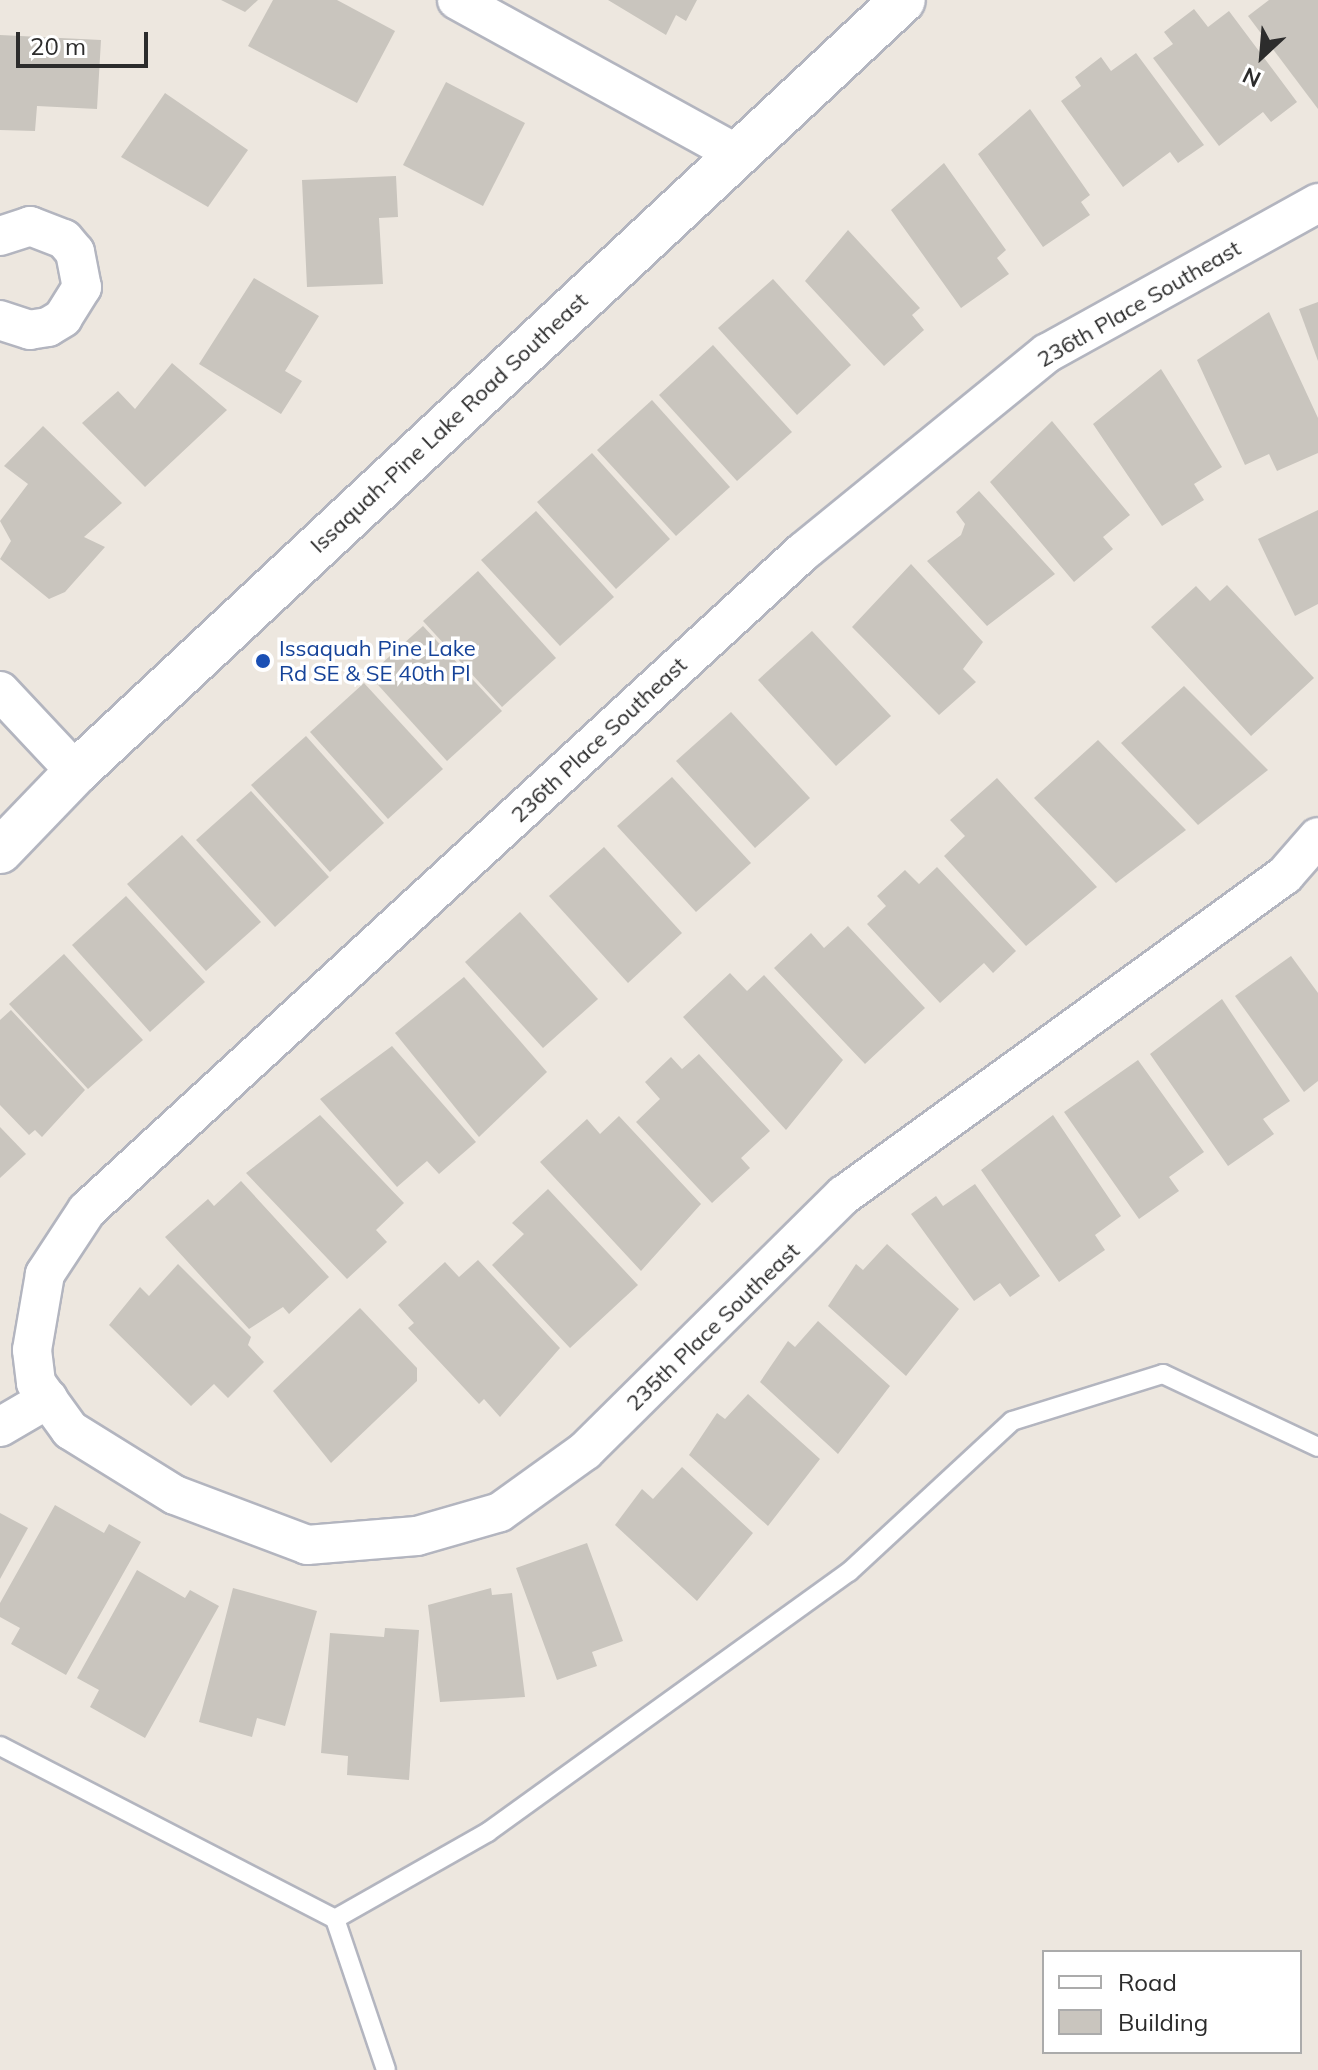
<!DOCTYPE html>
<style>
body{margin:0}
#map{position:relative;width:1318px;height:2070px;overflow:hidden;background:#ede7df;font-family:Mulish,sans-serif}
div>[style]{position:absolute}
.building>*{inset:0;background:#c9c5be}
.roads{filter:drop-shadow(2px 0 #b3b5bf) drop-shadow(-2px 0 #b3b5bf) drop-shadow(0 2px #b3b5bf) drop-shadow(0 -2px #b3b5bf)}
.service>*{height:18px;margin:-9px;padding:0 9px;transform-origin:9px;border-radius:9px;background:#fff}
.minor>*{height:38px;margin:-19px;padding:0 19px;transform-origin:19px;border-radius:19px;background:#fff}
.secondary>*{height:44px;margin:-22px;padding:0 22px;transform-origin:22px;border-radius:22px;background:#fff}
.dots>*{width:22px;height:22px;translate:-50% -50%;box-sizing:border-box;border:4px solid #fff;border-radius:50%}
span{translate:-50% -50%;white-space:nowrap;text-align:center;line-height:1.15;-webkit-text-stroke:7px #fff;paint-order:stroke}
.street-label{font-size:22px;color:#2c2c2c}
.transit-label{font-size:22px;color:#164399}
.left{translate:0 -50%;text-align:left}
.legend{position:absolute;left:1042px;top:1950px;width:260px;height:104px;box-sizing:border-box;background:#fff;border:2px solid #ababab;margin:0;padding:10px 14px;list-style:none;font-size:24px;color:#2c2c2c}
.legend li{display:flex;align-items:center;gap:16px;height:40px}
.legend b{width:40px;border:2px solid #ababab}
.north{position:absolute;left:1222px;top:16px;width:80px;height:80px;-webkit-text-stroke:6px #fff;paint-order:stroke;rotate:206deg;font-size:22px;font-weight:700;line-height:32px;text-align:center;color:#2c2c2c}
.north::after{content:'';display:block;margin:auto;width:28px;height:36px;background:#2c2c2c;clip-path:polygon(50% 0,100% 100%,50% 72%,0 100%)}
.scale{position:absolute;left:16px;top:32px;width:132px;height:36px;box-sizing:border-box;border:4px solid #2c2c2c;border-top:0;padding-left:10px;font-size:24px;line-height:28px;white-space:nowrap;color:#2c2c2c;-webkit-text-stroke:6px #fff;paint-order:stroke}
</style>
<div id="map">
<div class="building">
<i style="clip-path:polygon(221px 0,258px 0,245px 12px)"></i>
<i style="clip-path:polygon(273px 0,337px 0,395px 31px,357px 103px,248px 46px)"></i>
<i style="clip-path:polygon(608px 0,697px 0,686px 21px,676px 15px,666px 35px)"></i>
<i style="clip-path:polygon(1269px 0,1318px 0,1318px 109px,1248px 16px)"></i>
<i style="clip-path:polygon(1194px 9px,1208px 27px,1229px 11px,1297px 102px,1271px 122px,1263px 112px,1219px 146px,1153px 58px,1173px 44px,1164px 32px)"></i>
<i style="clip-path:polygon(0 35px,101px 40px,97px 109px,37px 106px,35px 131px,0 130px)"></i>
<i style="clip-path:polygon(1136px 53px,1204px 145px,1178px 163px,1170px 152px,1123px 187px,1061px 101px,1081px 86px,1075px 77px,1101px 57px,1111px 71px)"></i>
<i style="clip-path:polygon(446px 82px,525px 123px,483px 206px,403px 165px)"></i>
<i style="clip-path:polygon(165px 93px,248px 150px,208px 207px,121px 157px)"></i>
<i style="clip-path:polygon(1030px 109px,1090px 195px,1081px 202px,1090px 215px,1043px 247px,978px 154px)"></i>
<i style="clip-path:polygon(944px 163px,1006px 250px,997px 258px,1009px 274px,961px 308px,891px 210px)"></i>
<i style="clip-path:polygon(396px 176px,398px 217px,379px 218px,383px 284px,307px 287px,302px 180px)"></i>
<i style="clip-path:polygon(848px 230px,920px 308px,912px 315px,924px 330px,884px 366px,805px 281px)"></i>
<i style="clip-path:polygon(254px 278px,319px 316px,285px 371px,302px 381px,281px 414px,199px 364px)"></i>
<i style="clip-path:polygon(773px 279px,851px 365px,797px 415px,718px 328px)"></i>
<i style="clip-path:polygon(1318px 302px,1318px 361px,1299px 309px)"></i>
<i style="clip-path:polygon(1269px 312px,1318px 418px,1318px 453px,1277px 471px,1269px 454px,1245px 465px,1197px 360px)"></i>
<i style="clip-path:polygon(713px 345px,792px 432px,737px 481px,659px 395px)"></i>
<i style="clip-path:polygon(172px 363px,227px 410px,145px 487px,82px 423px,118px 391px,135px 409px)"></i>
<i style="clip-path:polygon(1161px 369px,1222px 467px,1194px 484px,1204px 500px,1162px 526px,1093px 424px)"></i>
<i style="clip-path:polygon(652px 400px,730px 487px,676px 536px,597px 450px)"></i>
<i style="clip-path:polygon(1052px 421px,1130px 515px,1103px 537px,1113px 549px,1074px 582px,990px 482px)"></i>
<i style="clip-path:polygon(43px 426px,122px 503px,84px 537px,105px 547px,65px 592px,49px 599px,0 559px,11px 541px,0 521px,28px 484px,4px 466px)"></i>
<i style="clip-path:polygon(592px 453px,670px 539px,616px 589px,537px 502px)"></i>
<i style="clip-path:polygon(979px 491px,1055px 574px,987px 626px,927px 561px,961px 535px,965px 524px,956px 512px)"></i>
<i style="clip-path:polygon(1318px 510px,1318px 604px,1295px 616px,1258px 539px)"></i>
<i style="clip-path:polygon(536px 511px,614px 597px,560px 646px,481px 560px)"></i>
<i style="clip-path:polygon(911px 564px,983px 642px,963px 669px,976px 682px,939px 715px,852px 627px)"></i>
<i style="clip-path:polygon(478px 571px,556px 658px,502px 707px,423px 621px)"></i>
<i style="clip-path:polygon(1227px 585px,1314px 678px,1251px 736px,1151px 627px,1196px 586px,1210px 601px)"></i>
<i style="clip-path:polygon(423px 626px,502px 711px,447px 761px,369px 675px)"></i>
<i style="clip-path:polygon(812px 631px,891px 716px,836px 766px,758px 680px)"></i>
<i style="clip-path:polygon(364px 683px,443px 769px,388px 819px,310px 732px)"></i>
<i style="clip-path:polygon(1184px 686px,1268px 770px,1198px 825px,1121px 743px)"></i>
<i style="clip-path:polygon(731px 712px,810px 798px,755px 848px,676px 761px)"></i>
<i style="clip-path:polygon(306px 736px,384px 823px,330px 872px,251px 785px)"></i>
<i style="clip-path:polygon(1098px 740px,1186px 830px,1116px 883px,1034px 798px)"></i>
<i style="clip-path:polygon(672px 777px,751px 863px,696px 912px,617px 826px)"></i>
<i style="clip-path:polygon(997px 778px,1097px 887px,1026px 946px,944px 856px,965px 836px,950px 820px)"></i>
<i style="clip-path:polygon(251px 791px,329px 877px,275px 927px,196px 840px)"></i>
<i style="clip-path:polygon(182px 835px,261px 922px,206px 971px,127px 884px)"></i>
<i style="clip-path:polygon(604px 847px,682px 933px,628px 983px,549px 896px)"></i>
<i style="clip-path:polygon(937px 867px,1016px 951px,993px 973px,984px 963px,940px 1003px,867px 924px,886px 906px,877px 896px,905px 870px,919px 884px)"></i>
<i style="clip-path:polygon(126px 896px,205px 982px,150px 1032px,72px 945px)"></i>
<i style="clip-path:polygon(520px 912px,598px 999px,543px 1048px,465px 962px)"></i>
<i style="clip-path:polygon(848px 926px,925px 1008px,865px 1064px,774px 968px,811px 933px,824px 948px)"></i>
<i style="clip-path:polygon(64px 954px,143px 1040px,88px 1089px,9px 1004px)"></i>
<i style="clip-path:polygon(1291px 956px,1318px 993px,1318px 1081px,1304px 1092px,1235px 996px)"></i>
<i style="clip-path:polygon(730px 973px,747px 991px,764px 975px,843px 1060px,786px 1130px,683px 1017px)"></i>
<i style="clip-path:polygon(464px 977px,547px 1072px,479px 1137px,395px 1033px)"></i>
<i style="clip-path:polygon(1222px 999px,1290px 1101px,1263px 1119px,1274px 1134px,1228px 1166px,1150px 1054px)"></i>
<i style="clip-path:polygon(11px 1010px,85px 1090px,42px 1137px,35px 1130px,29px 1135px,0 1105px,0 1020px)"></i>
<i style="clip-path:polygon(392px 1046px,476px 1142px,439px 1174px,427px 1161px,397px 1187px,320px 1099px)"></i>
<i style="clip-path:polygon(699px 1054px,770px 1131px,741px 1158px,750px 1168px,712px 1203px,636px 1122px,660px 1099px,645px 1082px,671px 1057px,682px 1069px)"></i>
<i style="clip-path:polygon(1138px 1060px,1204px 1152px,1169px 1177px,1179px 1191px,1139px 1219px,1064px 1112px)"></i>
<i style="clip-path:polygon(320px 1115px,404px 1203px,376px 1230px,387px 1242px,347px 1279px,246px 1173px)"></i>
<i style="clip-path:polygon(1053px 1115px,1121px 1216px,1095px 1235px,1105px 1250px,1059px 1282px,981px 1170px)"></i>
<i style="clip-path:polygon(619px 1116px,701px 1204px,641px 1271px,540px 1162px,587px 1119px,600px 1134px)"></i>
<i style="clip-path:polygon(0 1127px,26px 1154px,0 1178px)"></i>
<i style="clip-path:polygon(241px 1181px,329px 1277px,289px 1314px,283px 1307px,249px 1329px,165px 1237px,208px 1199px,214px 1206px)"></i>
<i style="clip-path:polygon(975px 1184px,1040px 1276px,1010px 1297px,1000px 1283px,974px 1301px,911px 1214px,936px 1196px,943px 1206px)"></i>
<i style="clip-path:polygon(548px 1189px,638px 1285px,570px 1348px,492px 1265px,524px 1234px,512px 1223px)"></i>
<i style="clip-path:polygon(887px 1244px,959px 1309px,906px 1376px,828px 1306px,856px 1264px,863px 1270px)"></i>
<i style="clip-path:polygon(478px 1260px,560px 1348px,500px 1417px,484px 1399px,479px 1404px,408px 1328px,414px 1323px,398px 1305px,445px 1262px,459px 1277px)"></i>
<i style="clip-path:polygon(178px 1264px,251px 1337px,248px 1345px,264px 1362px,228px 1398px,214px 1384px,191px 1406px,109px 1325px,140px 1287px,149px 1296px)"></i>
<i style="clip-path:polygon(360px 1308px,417px 1368px,417px 1381px,331px 1463px,273px 1391px)"></i>
<i style="clip-path:polygon(818px 1321px,890px 1386px,838px 1454px,760px 1382px,788px 1341px,795px 1347px)"></i>
<i style="clip-path:polygon(748px 1394px,820px 1459px,768px 1526px,689px 1455px,717px 1413px,725px 1419px)"></i>
<i style="clip-path:polygon(682px 1467px,753px 1533px,697px 1601px,615px 1525px,642px 1489px,653px 1499px)"></i>
<i style="clip-path:polygon(55px 1505px,104px 1533px,109px 1524px,141px 1542px,66px 1675px,11px 1644px,20px 1628px,0 1617px,0 1603px)"></i>
<i style="clip-path:polygon(0 1513px,28px 1528px,0 1579px)"></i>
<i style="clip-path:polygon(587px 1543px,623px 1641px,592px 1652px,597px 1666px,557px 1680px,516px 1568px)"></i>
<i style="clip-path:polygon(137px 1570px,185px 1598px,190px 1590px,219px 1606px,145px 1738px,90px 1707px,99px 1690px,77px 1678px)"></i>
<i style="clip-path:polygon(233px 1588px,317px 1611px,285px 1726px,257px 1718px,252px 1737px,199px 1722px)"></i>
<i style="clip-path:polygon(491px 1588px,492px 1595px,512px 1593px,525px 1697px,440px 1702px,428px 1605px)"></i>
<i style="clip-path:polygon(385px 1628px,419px 1630px,409px 1780px,347px 1775px,348px 1756px,321px 1753px,330px 1633px,384px 1637px)"></i>
</div>
<div class="roads">
<div class="service">
<i style="left:0;top:1746px;width:377px;rotate:27.3deg"></i>
<i style="left:335px;top:1919px;width:176px;rotate:-29.6deg"></i>
<i style="left:488px;top:1832px;width:445px;rotate:-35.8deg"></i>
<i style="left:849px;top:1572px;width:222px;rotate:-42.8deg"></i>
<i style="left:1012px;top:1421px;width:158px;rotate:-17.3deg"></i>
<i style="left:1163px;top:1374px;width:171px;rotate:25.2deg"></i>
<i style="left:335px;top:1919px;width:159px;rotate:71.3deg"></i>
</div>
<div class="minor">
<i style="left:457px;top:0;width:320px;rotate:28.8deg"></i>
<i style="left:1318px;top:203px;width:310px;rotate:151deg"></i>
<i style="left:1047px;top:353px;width:313px;rotate:140.8deg"></i>
<i style="left:804px;top:551px;width:974px;rotate:137.41deg"></i>
<i style="left:87px;top:1210px;width:77px;rotate:123.3deg"></i>
<i style="left:45px;top:1274px;width:77px;rotate:99.7deg"></i>
<i style="left:32px;top:1350px;width:33px;rotate:83deg"></i>
<i style="left:36px;top:1383px;width:58px;rotate:54.1deg"></i>
<i style="left:70px;top:1430px;width:123px;rotate:31.8deg"></i>
<i style="left:175px;top:1495px;width:141px;rotate:20.7deg"></i>
<i style="left:307px;top:1545px;width:110px;rotate:-4.7deg"></i>
<i style="left:417px;top:1536px;width:86px;rotate:-16.1deg"></i>
<i style="left:500px;top:1512px;width:105px;rotate:-35.7deg"></i>
<i style="left:585px;top:1451px;width:364px;rotate:-44.7deg"></i>
<i style="left:844px;top:1195px;width:545px;rotate:-35.97deg"></i>
<i style="left:1285px;top:875px;width:50px;rotate:-49deg"></i>
<i style="left:0;top:236px;width:32px;rotate:-18deg"></i>
<i style="left:30px;top:226px;width:36px;rotate:21deg"></i>
<i style="left:64px;top:239px;width:17px;rotate:50deg"></i>
<i style="left:75px;top:252px;width:36px;rotate:79deg"></i>
<i style="left:82px;top:287px;width:36px;rotate:122deg"></i>
<i style="left:63px;top:318px;width:17px;rotate:149deg"></i>
<i style="left:48px;top:327px;width:18px;rotate:171deg"></i>
<i style="left:30px;top:330px;width:32px;rotate:-162deg"></i>
<i style="left:0;top:691px;width:111px;rotate:46.8deg"></i>
<i style="left:0;top:1427px;width:56px;rotate:-30.3deg"></i>
</div>
<div class="secondary">
<i style="left:0;top:851px;width:110px;rotate:-46.1deg"></i>
<i style="left:76px;top:772px;width:1131px;rotate:-43.03deg"></i>
</div>
</div>
<div class="dots">
<i style="left:263px;top:661px;background:#1a4fb4"></i>
</div>
<div class="street-label">
<span style="left:1139px;top:304px;rotate:-30deg">236th Place Southeast</span>
<span style="left:449px;top:423px;rotate:-43deg">Issaquah-Pine Lake Road Southeast</span>
<span style="left:599px;top:740px;rotate:-43deg">236th Place Southeast</span>
<span style="left:713px;top:1327px;rotate:-44deg">235th Place Southeast</span>
</div>
<div class="transit-label">
<span class="left" style="left:279px;top:661px">Issaquah Pine Lake<br>Rd SE &amp; SE 40th Pl</span>
</div>
<ul class="legend">
<li><b style="height:10px;background:#fff"></b>Road</li>
<li><b style="height:22px;background:#c9c5be"></b>Building</li>
</ul>
<div class="north">N</div>
<div class="scale">20 m</div>
</div>
